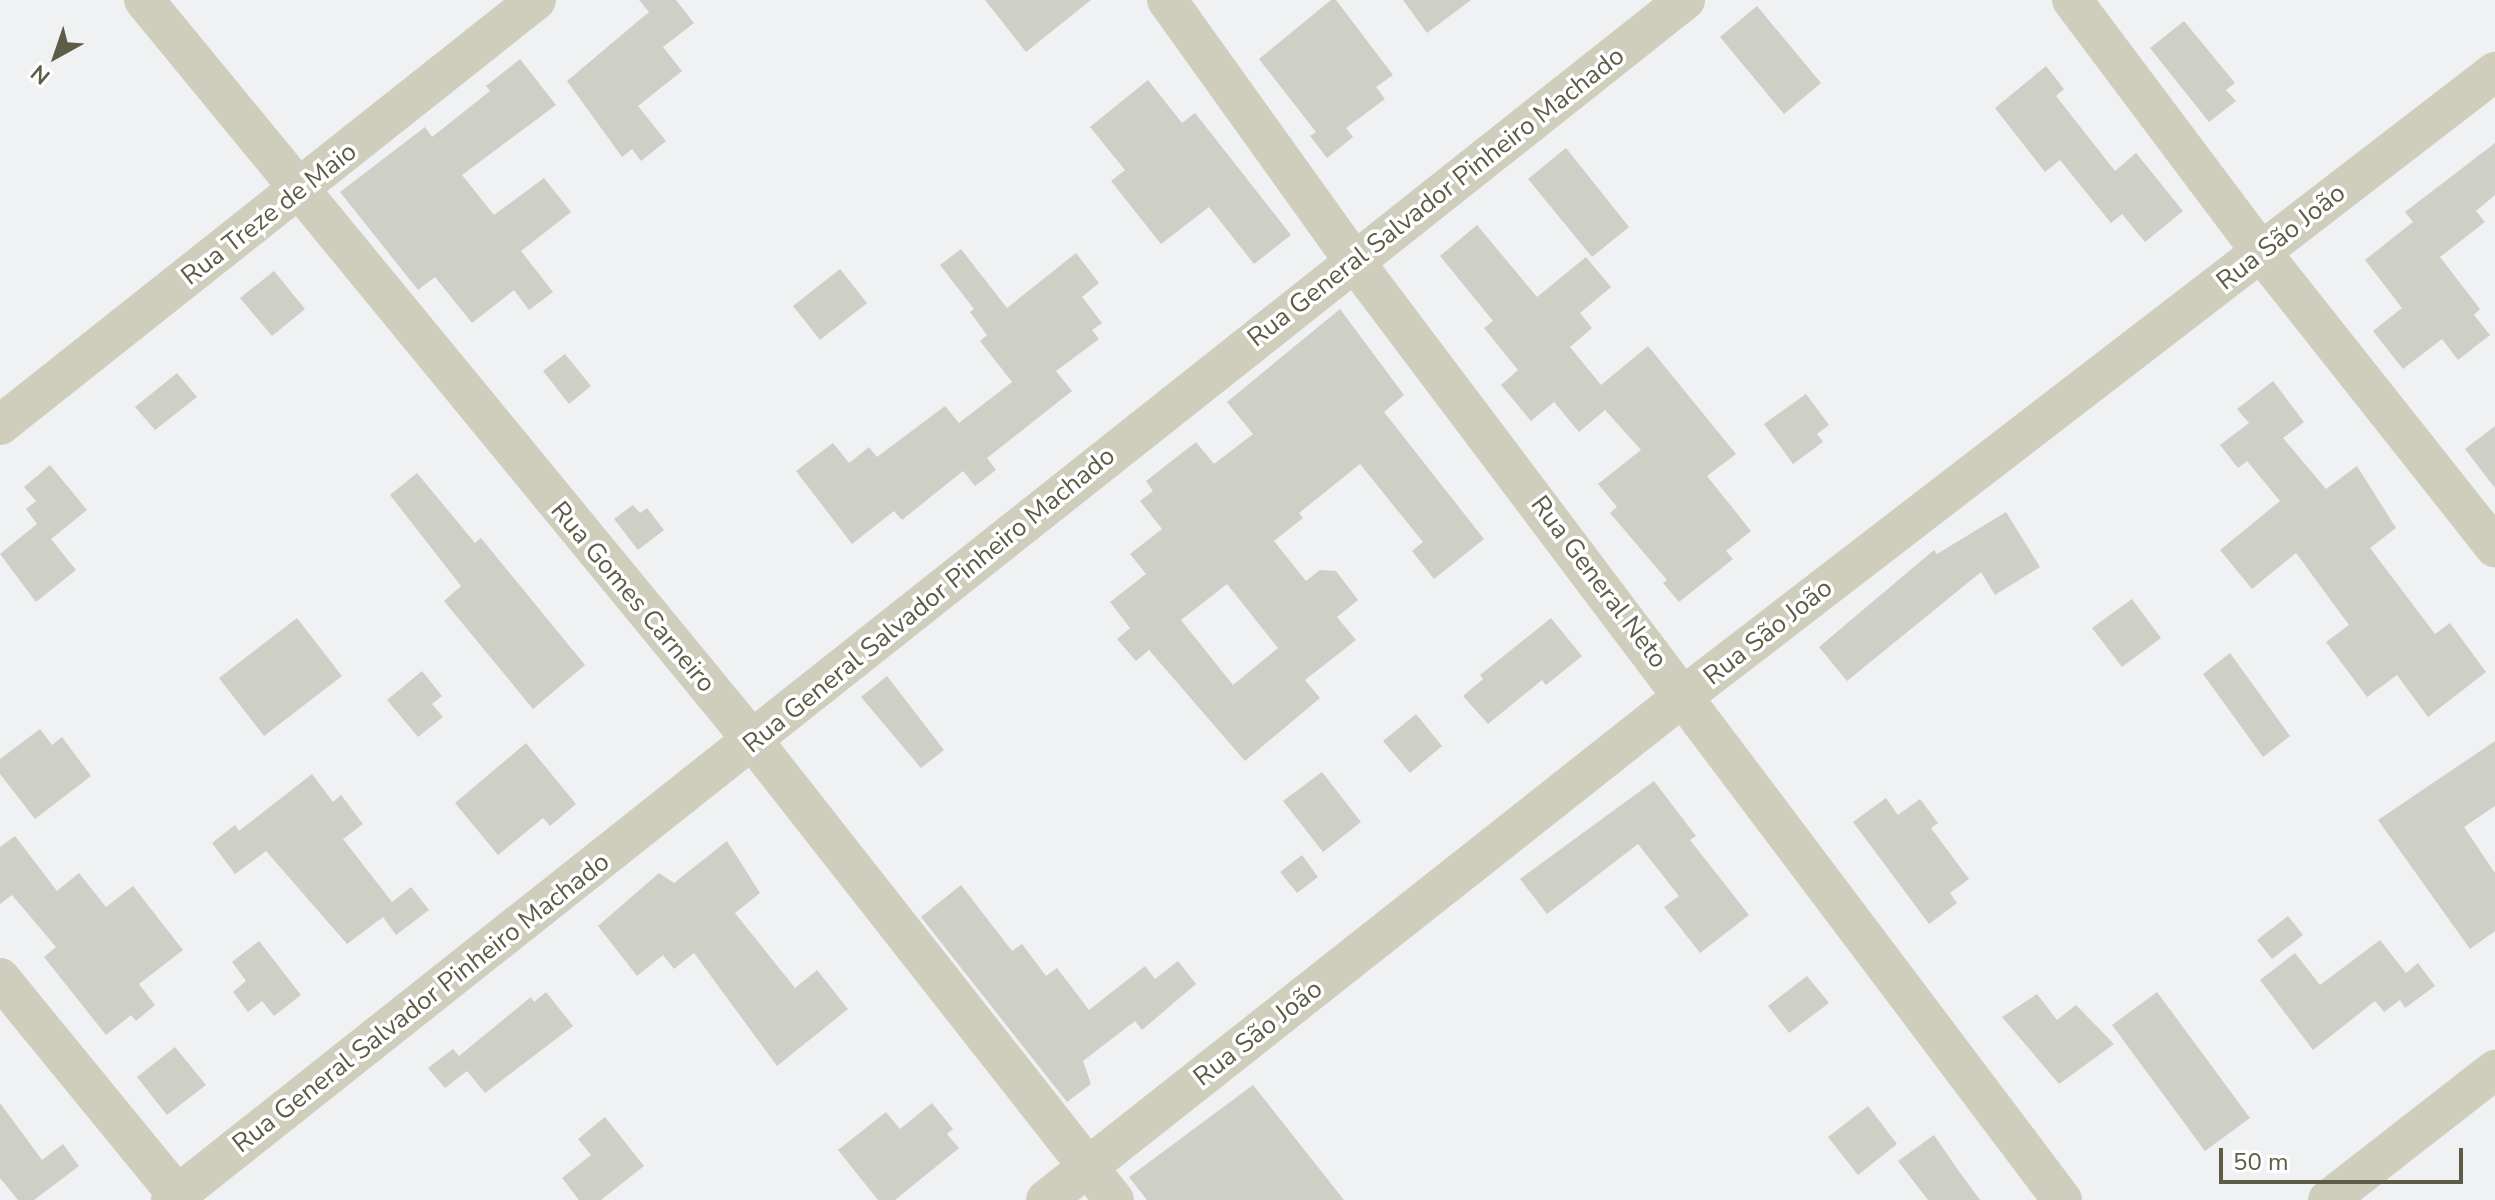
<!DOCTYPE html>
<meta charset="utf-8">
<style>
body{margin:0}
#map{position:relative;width:2495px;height:1200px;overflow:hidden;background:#f0f1f2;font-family:"Nunito Sans",sans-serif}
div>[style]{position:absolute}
.building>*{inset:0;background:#cecfc7}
.minor>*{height:40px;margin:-20px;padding:0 20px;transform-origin:20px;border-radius:20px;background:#cfcebd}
span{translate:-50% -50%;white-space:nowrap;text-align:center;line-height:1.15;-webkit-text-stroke:7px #fff;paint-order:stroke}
.street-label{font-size:26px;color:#5d5c47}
.north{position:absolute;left:16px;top:16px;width:80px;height:80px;-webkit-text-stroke:6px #fff;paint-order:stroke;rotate:220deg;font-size:22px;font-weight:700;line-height:32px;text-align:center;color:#5d5c47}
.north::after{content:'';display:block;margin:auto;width:28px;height:36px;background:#5d5c47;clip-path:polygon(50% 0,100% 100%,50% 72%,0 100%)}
.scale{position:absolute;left:2219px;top:1148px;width:244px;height:36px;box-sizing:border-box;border:4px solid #5d5c47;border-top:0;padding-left:10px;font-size:24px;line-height:28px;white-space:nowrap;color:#5d5c47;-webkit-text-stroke:6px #fff;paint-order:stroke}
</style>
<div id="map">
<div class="building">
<i style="clip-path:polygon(639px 0,676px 0,694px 23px,663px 47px,682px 71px,638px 106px,666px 141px,641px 161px,632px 149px,622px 157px,567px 81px,649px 12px)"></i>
<i style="clip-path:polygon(985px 0,1091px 0,1026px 52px)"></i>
<i style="clip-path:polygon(1331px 0,1336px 0,1393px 75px,1376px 87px,1385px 99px,1346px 128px,1353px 137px,1327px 158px,1310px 136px,1316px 132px,1259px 59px)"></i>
<i style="clip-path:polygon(1403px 0,1471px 0,1427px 33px)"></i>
<i style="clip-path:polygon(1757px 6px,1821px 83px,1784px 114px,1720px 37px)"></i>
<i style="clip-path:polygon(2184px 21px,2235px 83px,2226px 90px,2236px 101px,2209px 122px,2150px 48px)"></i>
<i style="clip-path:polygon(520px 59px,556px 105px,462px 175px,494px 215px,544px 178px,571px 212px,521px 251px,553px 292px,529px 310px,514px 290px,472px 323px,435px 277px,418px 290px,340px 192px,425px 127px,432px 137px,490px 91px,486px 86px)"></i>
<i style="clip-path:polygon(2046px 66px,2064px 89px,2056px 96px,2115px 171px,2136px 153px,2183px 211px,2145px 242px,2122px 214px,2111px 223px,2060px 160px,2045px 172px,1995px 108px)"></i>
<i style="clip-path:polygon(1148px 80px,1182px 123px,1195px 113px,1291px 235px,1254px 264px,1209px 207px,1161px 244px,1111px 181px,1125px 170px,1090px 127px)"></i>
<i style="clip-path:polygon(2495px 143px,2495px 195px,2476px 211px,2485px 222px,2440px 257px,2480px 309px,2474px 315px,2490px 335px,2458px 360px,2442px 339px,2403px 369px,2373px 331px,2402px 308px,2365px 260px,2413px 222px,2405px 212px)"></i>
<i style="clip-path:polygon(1566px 148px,1629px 227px,1592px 257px,1528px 179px)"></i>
<i style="clip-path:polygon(1477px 225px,1537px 297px,1586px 257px,1611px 287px,1580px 313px,1592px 328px,1570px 347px,1601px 385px,1648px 346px,1736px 454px,1707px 476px,1751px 531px,1726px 551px,1733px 559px,1679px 602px,1663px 583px,1667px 580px,1610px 513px,1617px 507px,1598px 484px,1641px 450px,1605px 410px,1579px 432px,1554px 402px,1531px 421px,1501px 385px,1518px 370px,1484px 328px,1493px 321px,1440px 256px)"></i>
<i style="clip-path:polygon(961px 249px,1007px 308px,1076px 253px,1099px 283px,1082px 297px,1102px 323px,1092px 330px,1099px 339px,1056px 371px,1072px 391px,987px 458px,996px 470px,975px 486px,963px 471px,902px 520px,894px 511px,852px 544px,796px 471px,833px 443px,849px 463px,869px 447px,877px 457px,945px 406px,959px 423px,1012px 382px,980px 341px,987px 335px,970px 312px,974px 309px,940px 265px)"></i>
<i style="clip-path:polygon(840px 269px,867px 303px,820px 340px,793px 306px)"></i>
<i style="clip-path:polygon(274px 271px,305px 309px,272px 336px,240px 298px)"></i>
<i style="clip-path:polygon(evenodd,1340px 309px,1404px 395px,1384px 412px,1484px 539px,1434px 579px,1412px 551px,1423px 542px,1360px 464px,1299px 513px,1303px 518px,1274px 541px,1306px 581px,1320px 570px,1336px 571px,1358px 600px,1337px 617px,1356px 640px,1305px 680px,1320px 698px,1245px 761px,1149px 650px,1136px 661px,1117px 639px,1130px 628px,1110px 602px,1146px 574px,1130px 554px,1162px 529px,1140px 501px,1153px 491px,1146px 481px,1196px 442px,1214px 464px,1253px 434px,1227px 402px,1340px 309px,1227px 584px,1278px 648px,1233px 685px,1181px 620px,1227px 584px)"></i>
<i style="clip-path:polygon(565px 354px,591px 386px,569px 404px,543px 371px)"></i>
<i style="clip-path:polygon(177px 373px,197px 397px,155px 430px,135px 407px)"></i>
<i style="clip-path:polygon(2273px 381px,2304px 422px,2283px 438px,2326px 489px,2357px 466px,2396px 528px,2370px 548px,2435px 634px,2450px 623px,2486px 672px,2428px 717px,2397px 675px,2367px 697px,2326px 642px,2349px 625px,2296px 553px,2252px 589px,2220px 550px,2280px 501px,2247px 461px,2238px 468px,2220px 445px,2249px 423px,2237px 409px)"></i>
<i style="clip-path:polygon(1806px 394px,1829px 425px,1817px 434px,1823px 442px,1793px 464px,1764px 424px)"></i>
<i style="clip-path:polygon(2495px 426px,2495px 488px,2465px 449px)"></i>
<i style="clip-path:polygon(50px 465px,87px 510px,51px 539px,76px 570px,36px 602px,0 554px,37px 524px,26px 509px,36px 501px,24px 487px)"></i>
<i style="clip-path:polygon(417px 473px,475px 543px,481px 538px,585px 665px,533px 709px,444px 601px,461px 586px,390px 495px)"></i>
<i style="clip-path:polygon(633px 505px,640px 513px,647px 508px,664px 530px,638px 550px,614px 519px)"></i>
<i style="clip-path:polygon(2006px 512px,2040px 567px,1995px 595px,1981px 572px,1847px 681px,1819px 647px,1934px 550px,1937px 554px)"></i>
<i style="clip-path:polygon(2132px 599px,2161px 638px,2122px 667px,2092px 628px)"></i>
<i style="clip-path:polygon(297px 618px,342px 676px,264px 736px,219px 678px)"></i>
<i style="clip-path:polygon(1551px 618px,1582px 656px,1546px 685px,1542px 680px,1488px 724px,1463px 696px,1483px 679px,1480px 675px)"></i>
<i style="clip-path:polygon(2230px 653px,2290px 736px,2263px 757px,2203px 674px)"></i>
<i style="clip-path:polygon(422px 671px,442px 696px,432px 704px,443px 717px,418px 737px,387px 700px)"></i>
<i style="clip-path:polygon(887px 676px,944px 750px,921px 768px,861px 697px)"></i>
<i style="clip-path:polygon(1416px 714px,1442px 746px,1410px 773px,1383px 741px)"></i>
<i style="clip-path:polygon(40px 729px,52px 745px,62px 737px,91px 776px,35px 819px,0 774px,0 759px)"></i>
<i style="clip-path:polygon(2495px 741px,2495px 806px,2464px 827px,2495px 873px,2495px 931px,2470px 949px,2378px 820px)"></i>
<i style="clip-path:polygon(526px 743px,576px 804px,550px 826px,543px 818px,498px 855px,455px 803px)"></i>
<i style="clip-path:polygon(1322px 772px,1361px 822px,1323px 852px,1283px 801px)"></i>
<i style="clip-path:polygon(312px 774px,333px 802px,341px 795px,363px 824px,343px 839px,392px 902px,411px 887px,429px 910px,396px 935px,383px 917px,347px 944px,266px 851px,235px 874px,212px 843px,235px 825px,239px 831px)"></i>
<i style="clip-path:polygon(1654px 781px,1696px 836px,1690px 840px,1749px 915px,1700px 953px,1664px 907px,1679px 896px,1638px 844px,1547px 914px,1520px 879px)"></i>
<i style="clip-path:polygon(1886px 798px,1898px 815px,1920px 799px,1938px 823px,1931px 828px,1969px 879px,1950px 893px,1957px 903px,1929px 924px,1853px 822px)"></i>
<i style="clip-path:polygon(15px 836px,57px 891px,79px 873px,106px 907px,133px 886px,183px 950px,139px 984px,155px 1005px,136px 1021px,131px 1015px,106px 1035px,44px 957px,56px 947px,12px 895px,0 904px,0 847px)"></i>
<i style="clip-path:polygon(727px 841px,760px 893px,735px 913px,795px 988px,817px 970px,848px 1009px,777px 1066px,694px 953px,674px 969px,663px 955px,637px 976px,598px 926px,659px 873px,674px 883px)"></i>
<i style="clip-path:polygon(1302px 855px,1318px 877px,1297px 893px,1280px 872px)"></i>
<i style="clip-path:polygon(961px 885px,1012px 951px,1022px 944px,1046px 976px,1057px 968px,1089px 1010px,1145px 966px,1155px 979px,1178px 961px,1196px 984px,1142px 1030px,1135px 1021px,1083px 1061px,1091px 1084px,1067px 1102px,921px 917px)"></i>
<i style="clip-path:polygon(2288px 916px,2303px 935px,2272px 959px,2257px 940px)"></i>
<i style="clip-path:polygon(2380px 940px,2406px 973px,2418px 963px,2435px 986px,2405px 1008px,2400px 1000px,2384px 1012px,2375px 1001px,2313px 1050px,2260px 980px,2295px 953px,2320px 985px)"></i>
<i style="clip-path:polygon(259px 941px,301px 995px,274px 1016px,262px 1001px,248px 1012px,233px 992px,246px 981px,232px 962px)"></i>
<i style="clip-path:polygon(1807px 976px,1829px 1003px,1789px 1033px,1768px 1006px)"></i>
<i style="clip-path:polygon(546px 992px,573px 1026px,485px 1093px,467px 1071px,445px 1088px,428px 1068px,453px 1049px,459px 1056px,531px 997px,534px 1002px)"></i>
<i style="clip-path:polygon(2157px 992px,2250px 1118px,2205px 1151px,2112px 1025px)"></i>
<i style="clip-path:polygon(2037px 994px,2057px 1020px,2076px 1005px,2114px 1044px,2059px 1084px,2002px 1017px)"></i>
<i style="clip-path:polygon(175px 1047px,206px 1085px,167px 1115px,137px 1077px)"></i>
<i style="clip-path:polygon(1253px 1085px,1344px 1200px,1147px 1200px,1129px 1177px)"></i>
<i style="clip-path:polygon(0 1103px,42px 1160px,63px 1144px,79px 1166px,34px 1200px,18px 1200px,0 1178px)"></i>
<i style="clip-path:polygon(932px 1103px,953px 1129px,947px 1134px,959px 1148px,895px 1200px,878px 1200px,838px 1150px,886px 1112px,900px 1129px)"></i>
<i style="clip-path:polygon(1868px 1106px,1897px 1144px,1858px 1175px,1828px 1137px)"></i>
<i style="clip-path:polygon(605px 1117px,644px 1166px,601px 1200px,579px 1200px,562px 1178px,591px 1155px,578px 1139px)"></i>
<i style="clip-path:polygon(1934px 1135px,1958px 1170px,1980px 1200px,1928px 1200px,1898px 1161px)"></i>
</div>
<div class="minor">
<i style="left:144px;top:0;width:959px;rotate:50.58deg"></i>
<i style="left:753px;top:741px;width:584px;rotate:51.82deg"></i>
<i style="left:1167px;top:0;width:321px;rotate:54.4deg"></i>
<i style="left:1354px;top:261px;width:1176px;rotate:52.98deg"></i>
<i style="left:2072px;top:0;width:315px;rotate:53.1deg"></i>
<i style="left:2261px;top:252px;width:377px;rotate:51.6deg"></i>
<i style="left:0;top:425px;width:684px;rotate:-38.41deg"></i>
<i style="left:0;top:978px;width:287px;rotate:50.7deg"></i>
<i style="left:171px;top:1200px;width:1932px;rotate:-38.4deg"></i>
<i style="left:1046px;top:1200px;width:814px;rotate:-38.32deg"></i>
<i style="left:1685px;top:695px;width:1022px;rotate:-37.57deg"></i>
<i style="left:2328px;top:1200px;width:212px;rotate:-37.9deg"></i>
</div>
<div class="street-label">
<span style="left:1436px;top:197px;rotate:-38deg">Rua General Salvador Pinheiro Machado</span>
<span style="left:269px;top:214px;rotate:-38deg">Rua Treze de Maio</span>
<span style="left:2281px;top:237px;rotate:-38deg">Rua São João</span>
<span style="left:1599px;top:582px;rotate:53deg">Rua General Neto</span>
<span style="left:633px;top:597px;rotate:50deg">Rua Gomes Carneiro</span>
<span style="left:929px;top:600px;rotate:-39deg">Rua General Salvador Pinheiro Machado</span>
<span style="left:1768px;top:632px;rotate:-38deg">Rua São João</span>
<span style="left:421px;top:1003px;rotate:-38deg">Rua General Salvador Pinheiro Machado</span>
<span style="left:1258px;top:1033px;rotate:-38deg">Rua São João</span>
</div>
<div class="north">N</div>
<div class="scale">50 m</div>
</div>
